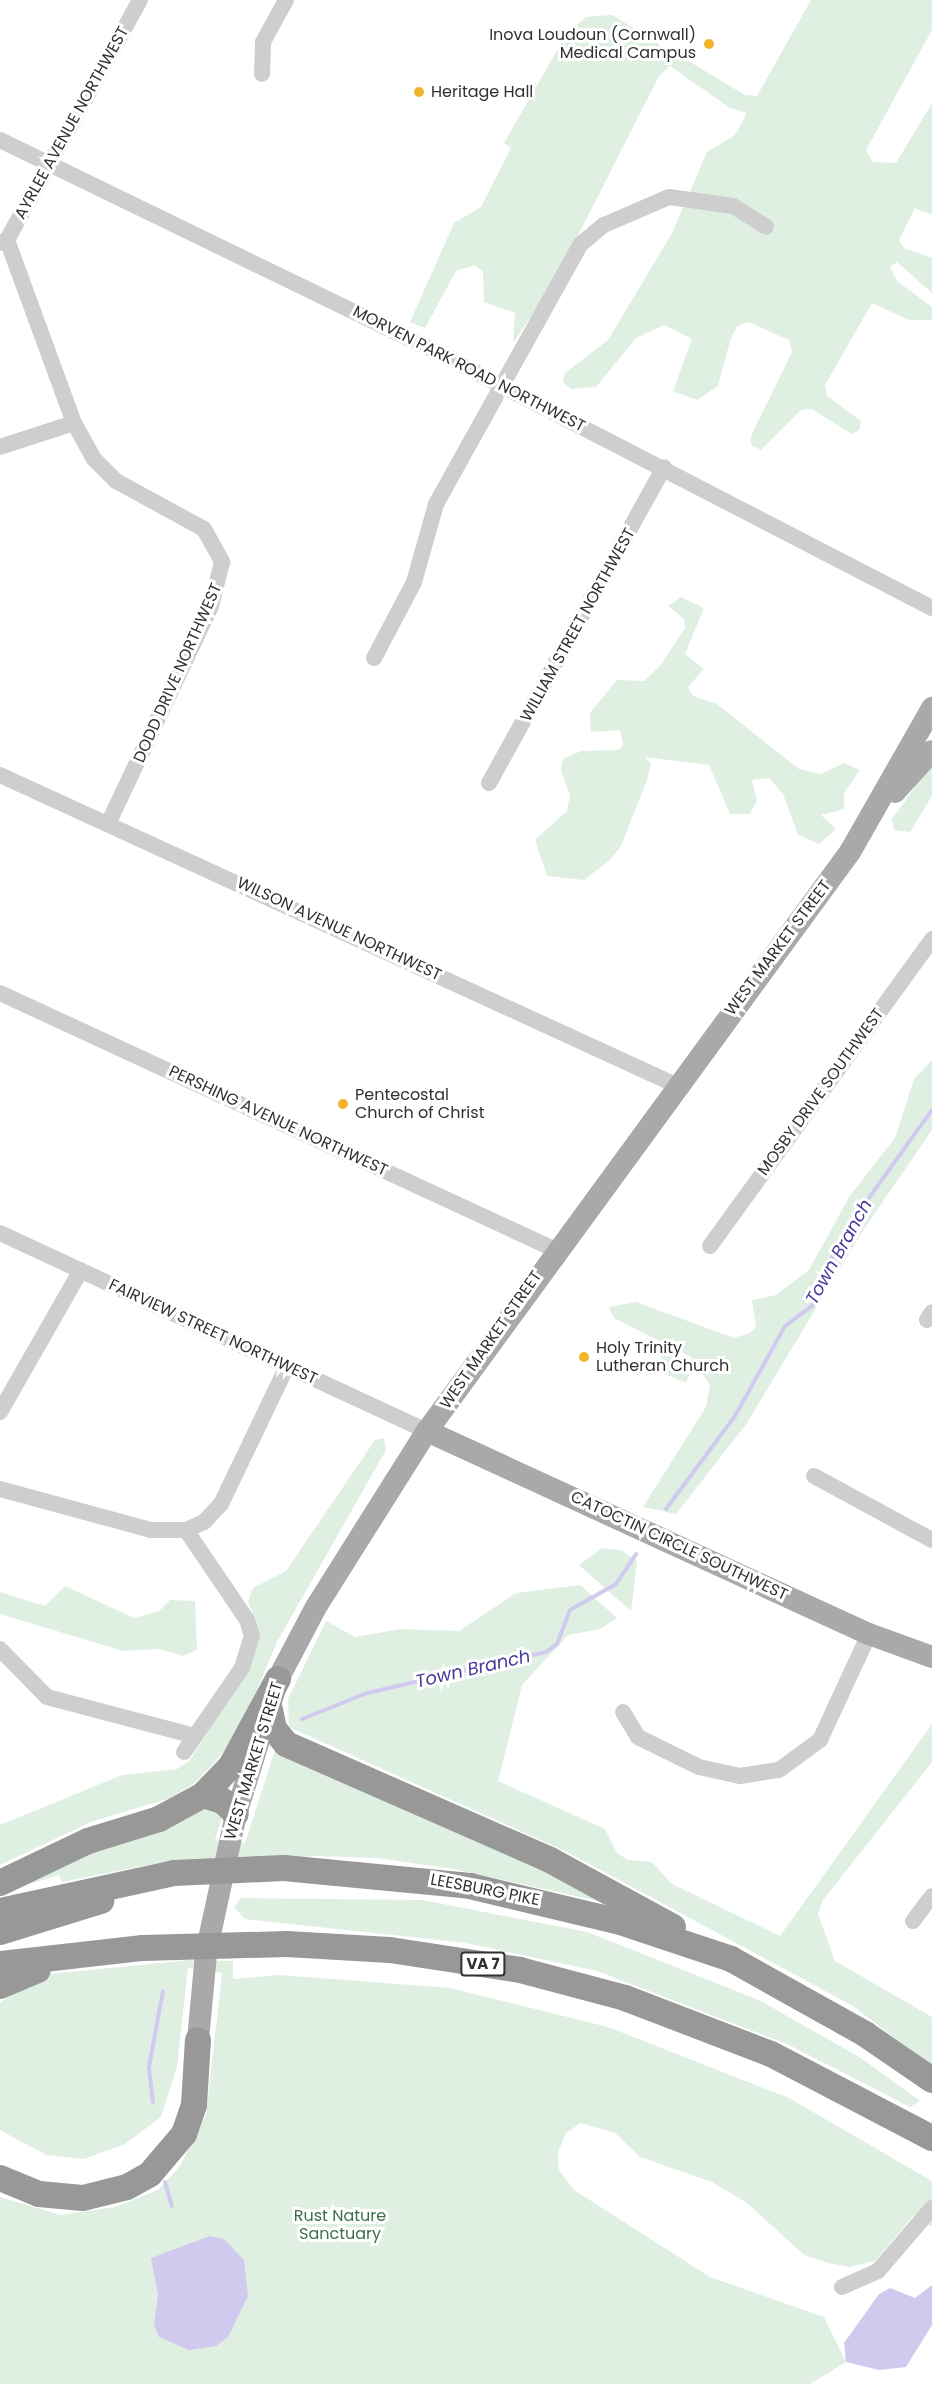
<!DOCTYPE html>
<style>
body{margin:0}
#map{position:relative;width:932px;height:2384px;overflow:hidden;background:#fff;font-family:Poppins,sans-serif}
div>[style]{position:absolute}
.green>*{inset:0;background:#dfefe2}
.water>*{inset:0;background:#d0caef}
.stream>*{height:4px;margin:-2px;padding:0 2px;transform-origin:2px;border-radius:2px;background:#d0caef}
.minor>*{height:16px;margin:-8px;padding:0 8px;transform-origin:8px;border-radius:8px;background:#cecece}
.major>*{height:22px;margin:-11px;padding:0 11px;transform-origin:11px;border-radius:11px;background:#a9a9a9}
.highway>*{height:26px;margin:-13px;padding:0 13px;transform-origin:13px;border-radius:13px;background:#989898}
.dots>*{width:16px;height:16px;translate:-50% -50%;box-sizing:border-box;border:3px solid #fff;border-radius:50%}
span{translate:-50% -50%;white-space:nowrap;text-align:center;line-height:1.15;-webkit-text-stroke:6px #fff;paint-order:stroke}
.shield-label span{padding:2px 4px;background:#fff;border:2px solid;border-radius:4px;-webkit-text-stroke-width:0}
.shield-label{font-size:15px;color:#313131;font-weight:700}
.poi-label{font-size:16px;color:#313131}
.right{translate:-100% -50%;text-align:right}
.left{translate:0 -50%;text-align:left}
.street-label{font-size:16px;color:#313131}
.park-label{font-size:16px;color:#3a714b}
.water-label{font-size:18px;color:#47389b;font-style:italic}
</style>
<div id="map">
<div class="green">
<i style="clip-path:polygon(811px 0,932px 0,932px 30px,866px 150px,873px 162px,896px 163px,932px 103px,932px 215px,915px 208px,899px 240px,904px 248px,932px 258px,932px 293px,897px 262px,890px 267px,897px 281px,932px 307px,932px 320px,909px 320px,872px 303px,825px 385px,827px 396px,861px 421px,859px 430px,852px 434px,811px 409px,801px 410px,761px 450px,751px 445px,751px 436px,792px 352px,789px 340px,748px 322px,737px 326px,730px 341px,718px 386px,697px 400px,673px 391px,692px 339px,664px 325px,636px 338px,596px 387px,571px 389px,563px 382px,565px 373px,608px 340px,672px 233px,707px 152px,735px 135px,747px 113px,730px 108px,670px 66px,659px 76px,556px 279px,513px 343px,515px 313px,484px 302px,483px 272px,475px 265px,456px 271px,425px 328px,410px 322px,454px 223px,481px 207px,511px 148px,504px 143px,566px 35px,586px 17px,612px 15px,745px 95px,757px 96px)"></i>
<i style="clip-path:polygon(681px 597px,704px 608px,685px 654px,704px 669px,688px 687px,693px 696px,717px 704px,799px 769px,820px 774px,844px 763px,860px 770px,844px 793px,844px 809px,821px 815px,836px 829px,819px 844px,798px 835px,783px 794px,769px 778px,752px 780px,757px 801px,750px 814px,730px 814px,709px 765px,645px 757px,651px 763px,647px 780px,621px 846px,610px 860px,584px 880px,547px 876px,535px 840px,567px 811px,570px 795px,561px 771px,563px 759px,581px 751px,619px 750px,623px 745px,620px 730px,591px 732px,590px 713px,617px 680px,644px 681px,660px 666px,685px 628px,684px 619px,668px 606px)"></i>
<i style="clip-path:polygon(932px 764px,932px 796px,910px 832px,894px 830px,892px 819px)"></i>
<i style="clip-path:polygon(932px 1060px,932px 1130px,862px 1232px,747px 1423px,676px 1514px,643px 1507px,706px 1407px,710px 1385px,691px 1357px,614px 1318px,609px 1307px,636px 1302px,734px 1338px,750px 1333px,756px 1327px,752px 1300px,776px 1295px,809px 1270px,849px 1197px,895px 1138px,914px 1079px)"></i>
<i style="clip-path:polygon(664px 1350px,694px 1362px,686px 1383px,656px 1370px)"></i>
<i style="clip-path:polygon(384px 1438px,386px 1450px,277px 1642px,246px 1716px,221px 1755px,196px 1782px,170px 1798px,91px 1822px,0 1865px,0 1825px,122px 1775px,177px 1769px,190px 1760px,244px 1674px,256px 1644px,257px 1622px,248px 1601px,253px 1588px,286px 1571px,375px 1440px)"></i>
<i style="clip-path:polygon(602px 1548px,621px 1550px,637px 1561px,631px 1611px,579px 1565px)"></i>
<i style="clip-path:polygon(580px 1585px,617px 1618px,600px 1629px,568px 1635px,522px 1685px,498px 1781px,605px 1829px,617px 1853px,628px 1860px,652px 1862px,672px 1884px,780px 1936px,932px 1724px,932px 1762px,823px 1900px,818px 1914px,835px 1961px,932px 2017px,932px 2067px,853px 2006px,567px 1852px,289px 1727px,288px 1699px,326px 1621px,355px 1637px,401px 1629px,459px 1631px,516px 1593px)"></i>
<i style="clip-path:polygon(65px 1586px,134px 1618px,159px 1611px,170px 1600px,195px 1601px,197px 1650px,183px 1656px,159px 1649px,123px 1651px,0 1614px,0 1592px,45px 1606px)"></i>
<i style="clip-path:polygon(276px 1747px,507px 1847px,612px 1904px,454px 1869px,377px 1858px,315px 1856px,153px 1864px,62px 1882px,59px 1875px,0 1893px,235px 1771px,215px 1840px,245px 1843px)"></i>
<i style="clip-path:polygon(241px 1898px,422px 1900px,587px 1932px,759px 2000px,861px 2058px,920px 2101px,910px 2107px,789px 2045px,597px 1971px,466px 1943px,245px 1919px,234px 1907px)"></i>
<i style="clip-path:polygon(190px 1960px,233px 1961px,233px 1979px,279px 1975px,450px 1988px,608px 2027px,789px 2098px,932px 2181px,932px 2227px,914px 2215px,875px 2261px,850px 2267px,828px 2263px,804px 2255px,747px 2203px,712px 2182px,640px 2157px,615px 2133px,581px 2123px,566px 2133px,558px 2152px,559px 2170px,574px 2190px,710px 2277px,824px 2317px,846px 2362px,810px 2384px,0 2384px,0 2197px,61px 2215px,115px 2207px,158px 2190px,180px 2166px,206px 2115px,222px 1973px,188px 1968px,177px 2067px,161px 2117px,125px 2144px,84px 2159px,46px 2155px,0 2130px,0 2003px,39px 1975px)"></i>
</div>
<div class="water">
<i style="clip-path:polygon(210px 2236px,224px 2239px,244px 2260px,248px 2296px,228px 2337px,216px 2346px,189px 2350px,159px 2337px,154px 2325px,158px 2295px,151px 2258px)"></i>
<i style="clip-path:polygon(932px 2285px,932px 2325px,906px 2367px,879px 2370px,846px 2362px,844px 2343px,879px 2294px,890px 2288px,915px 2298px)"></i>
</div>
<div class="stream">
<i style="left:666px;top:1509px;width:116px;rotate:-53.4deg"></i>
<i style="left:735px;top:1416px;width:103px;rotate:-60.9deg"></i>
<i style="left:785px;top:1326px;width:34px;rotate:-37deg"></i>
<i style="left:812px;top:1306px;width:38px;rotate:-70deg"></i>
<i style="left:825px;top:1270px;width:62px;rotate:-60.1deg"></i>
<i style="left:856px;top:1216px;width:130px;rotate:-54.4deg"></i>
<i style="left:302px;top:1719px;width:70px;rotate:-21.8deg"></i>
<i style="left:367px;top:1693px;width:184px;rotate:-12.9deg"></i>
<i style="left:546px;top:1652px;width:14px;rotate:-36deg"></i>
<i style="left:557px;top:1644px;width:36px;rotate:-69deg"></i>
<i style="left:570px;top:1610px;width:53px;rotate:-29.5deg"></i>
<i style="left:616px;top:1584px;width:36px;rotate:-56deg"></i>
<i style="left:153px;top:2102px;width:35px;rotate:-97deg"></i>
<i style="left:149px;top:2067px;width:77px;rotate:-79.6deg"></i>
<i style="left:165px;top:2182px;width:25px;rotate:74deg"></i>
</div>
<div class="minor">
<i style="left:262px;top:74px;width:32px;rotate:-88deg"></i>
<i style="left:263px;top:42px;width:48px;rotate:-61.3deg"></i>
<i style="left:0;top:140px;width:470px;rotate:25.9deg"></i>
<i style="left:423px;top:345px;width:573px;rotate:27.33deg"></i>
<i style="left:7px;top:240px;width:195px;rotate:69.9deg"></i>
<i style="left:74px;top:423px;width:41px;rotate:60.9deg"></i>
<i style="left:94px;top:459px;width:31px;rotate:45deg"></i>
<i style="left:116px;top:481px;width:100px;rotate:28.6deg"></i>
<i style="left:204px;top:529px;width:38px;rotate:61deg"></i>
<i style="left:222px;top:562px;width:45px;rotate:104deg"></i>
<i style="left:211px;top:606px;width:241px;rotate:115.3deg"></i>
<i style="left:0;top:243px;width:8px;rotate:-23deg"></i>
<i style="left:7px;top:240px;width:274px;rotate:-61deg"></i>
<i style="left:0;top:447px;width:78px;rotate:-18deg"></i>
<i style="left:374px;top:658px;width:86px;rotate:-62.2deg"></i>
<i style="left:414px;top:582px;width:81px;rotate:-74.2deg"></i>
<i style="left:436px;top:504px;width:298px;rotate:-60.9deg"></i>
<i style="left:581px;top:244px;width:30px;rotate:-40deg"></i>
<i style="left:604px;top:225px;width:71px;rotate:-23.3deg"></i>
<i style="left:669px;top:197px;width:65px;rotate:8deg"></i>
<i style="left:733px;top:206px;width:39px;rotate:32deg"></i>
<i style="left:0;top:775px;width:744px;rotate:24.64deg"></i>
<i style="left:489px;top:783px;width:361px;rotate:-61deg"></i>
<i style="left:0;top:993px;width:613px;rotate:24.81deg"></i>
<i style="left:0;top:1233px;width:471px;rotate:24.9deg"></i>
<i style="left:710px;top:1246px;width:379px;rotate:-54.1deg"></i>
<i style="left:927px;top:1320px;width:9px;rotate:-58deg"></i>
<i style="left:0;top:1412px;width:163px;rotate:-60.3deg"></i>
<i style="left:814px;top:1476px;width:134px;rotate:28.5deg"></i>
<i style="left:0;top:1489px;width:156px;rotate:15.2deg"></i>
<i style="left:151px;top:1530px;width:35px"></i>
<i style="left:186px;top:1530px;width:20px;rotate:-24deg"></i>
<i style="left:204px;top:1522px;width:25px;rotate:-47deg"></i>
<i style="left:221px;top:1504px;width:153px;rotate:-64.4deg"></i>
<i style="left:0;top:1649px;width:67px;rotate:45.6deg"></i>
<i style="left:47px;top:1697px;width:153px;rotate:14.8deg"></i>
<i style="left:623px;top:1712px;width:29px;rotate:59deg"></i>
<i style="left:638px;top:1737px;width:68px;rotate:26.2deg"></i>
<i style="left:699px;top:1767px;width:42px;rotate:12.4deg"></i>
<i style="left:740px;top:1776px;width:39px;rotate:-9deg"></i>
<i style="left:779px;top:1770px;width:51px;rotate:-36.2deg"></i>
<i style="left:820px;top:1740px;width:117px;rotate:-65.2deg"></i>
<i style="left:184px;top:1752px;width:102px;rotate:-55.4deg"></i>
<i style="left:242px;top:1668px;width:34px;rotate:-73deg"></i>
<i style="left:252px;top:1636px;width:17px;rotate:-107deg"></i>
<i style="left:247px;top:1620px;width:109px;rotate:-124.1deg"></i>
<i style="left:913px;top:1921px;width:31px;rotate:-53deg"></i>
<i style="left:842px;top:2287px;width:39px;rotate:-24deg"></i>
<i style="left:878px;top:2271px;width:83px;rotate:-49.4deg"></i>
</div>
<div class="major">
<i style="left:895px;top:792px;width:55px;rotate:-47.9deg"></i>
<i style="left:427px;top:1431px;width:486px;rotate:24.7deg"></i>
<i style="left:869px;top:1634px;width:67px;rotate:20.1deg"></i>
<i style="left:198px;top:2040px;width:87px;rotate:-84.7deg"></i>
<i style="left:206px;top:1953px;width:142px;rotate:-77.8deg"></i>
<i style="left:236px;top:1814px;width:141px;rotate:-72.7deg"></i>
<i style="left:278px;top:1679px;width:81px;rotate:-62.2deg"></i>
<i style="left:316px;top:1607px;width:208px;rotate:-57.8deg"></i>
<i style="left:427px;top:1431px;width:717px;rotate:-53.85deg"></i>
<i style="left:850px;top:852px;width:166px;rotate:-60.3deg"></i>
</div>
<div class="highway">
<i style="left:270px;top:1710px;width:19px;rotate:78deg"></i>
<i style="left:274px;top:1729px;width:19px;rotate:51deg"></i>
<i style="left:286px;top:1744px;width:288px;rotate:23.7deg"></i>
<i style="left:550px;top:1860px;width:140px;rotate:28.6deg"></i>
<i style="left:203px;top:1795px;width:21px;rotate:17deg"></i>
<i style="left:223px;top:1801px;width:18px;rotate:45deg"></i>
<i style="left:0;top:1883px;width:98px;rotate:-25.5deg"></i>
<i style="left:88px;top:1841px;width:74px;rotate:-17.2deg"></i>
<i style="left:159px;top:1819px;width:50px;rotate:-28.6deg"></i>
<i style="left:203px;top:1795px;width:40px;rotate:-46deg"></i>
<i style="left:231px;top:1766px;width:99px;rotate:-61.6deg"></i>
<i style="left:0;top:1911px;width:178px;rotate:-12.3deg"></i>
<i style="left:174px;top:1873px;width:110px;rotate:-2.6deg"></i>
<i style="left:284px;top:1868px;width:187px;rotate:5.5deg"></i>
<i style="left:470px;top:1886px;width:154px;rotate:13.5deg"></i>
<i style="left:620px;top:1922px;width:117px;rotate:18.4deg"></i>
<i style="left:731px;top:1959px;width:154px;rotate:29.2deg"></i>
<i style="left:865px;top:2034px;width:81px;rotate:34.5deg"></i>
<i style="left:0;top:1932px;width:106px;rotate:-17.1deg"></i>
<i style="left:0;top:1964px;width:144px;rotate:-6.4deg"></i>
<i style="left:143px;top:1948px;width:144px;rotate:-1.6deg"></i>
<i style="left:287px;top:1944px;width:103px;rotate:3.3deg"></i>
<i style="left:390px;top:1950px;width:132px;rotate:8.7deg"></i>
<i style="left:520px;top:1970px;width:109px;rotate:14.9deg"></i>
<i style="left:625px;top:1998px;width:156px;rotate:21deg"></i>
<i style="left:771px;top:2054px;width:182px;rotate:27.6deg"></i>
<i style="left:0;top:1986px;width:41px;rotate:-22.8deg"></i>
<i style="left:0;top:2178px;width:42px;rotate:22.3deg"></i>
<i style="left:39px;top:2194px;width:44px;rotate:5.2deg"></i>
<i style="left:83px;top:2198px;width:45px;rotate:-14deg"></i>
<i style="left:127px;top:2187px;width:26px;rotate:-29deg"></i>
<i style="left:150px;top:2174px;width:52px;rotate:-49.6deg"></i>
<i style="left:184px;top:2134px;width:31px;rotate:-71deg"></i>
<i style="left:194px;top:2105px;width:65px;rotate:-86.5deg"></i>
</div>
<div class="dots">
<i style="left:709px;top:44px;background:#f2b429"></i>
<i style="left:419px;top:92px;background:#f2b429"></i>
<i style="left:343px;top:1104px;background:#f2b429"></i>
<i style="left:584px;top:1357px;background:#f2b429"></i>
</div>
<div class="shield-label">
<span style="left:483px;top:1964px">VA 7</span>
</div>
<div class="poi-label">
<span class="right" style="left:696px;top:44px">Inova Loudoun (Cornwall)<br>Medical Campus</span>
<span class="left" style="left:431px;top:92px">Heritage Hall</span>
<span class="left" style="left:355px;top:1104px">Pentecostal<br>Church of Christ</span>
<span class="left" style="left:596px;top:1357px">Holy Trinity<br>Lutheran Church</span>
</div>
<div class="street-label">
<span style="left:72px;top:123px;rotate:-61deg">AYRLEE AVENUE NORTHWEST</span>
<span style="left:469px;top:369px;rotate:27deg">MORVEN PARK ROAD NORTHWEST</span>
<span style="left:578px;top:625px;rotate:-61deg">WILLIAM STREET NORTHWEST</span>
<span style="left:178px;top:673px;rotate:-66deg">DODD DRIVE NORTHWEST</span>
<span style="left:339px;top:929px;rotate:25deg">WILSON AVENUE NORTHWEST</span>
<span style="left:778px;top:948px;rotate:-53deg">WEST MARKET STREET</span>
<span style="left:821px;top:1092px;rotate:-54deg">MOSBY DRIVE SOUTHWEST</span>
<span style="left:278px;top:1121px;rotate:25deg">PERSHING AVENUE NORTHWEST</span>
<span style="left:213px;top:1332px;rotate:25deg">FAIRVIEW STREET NORTHWEST</span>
<span style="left:491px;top:1340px;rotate:-55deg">WEST MARKET STREET</span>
<span style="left:679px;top:1546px;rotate:25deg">CATOCTIN CIRCLE SOUTHWEST</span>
<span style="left:254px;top:1761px;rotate:-73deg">WEST MARKET STREET</span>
<span style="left:485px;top:1890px;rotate:11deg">LEESBURG PIKE</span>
</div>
<div class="park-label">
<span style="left:340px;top:2225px">Rust Nature<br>Sanctuary</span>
</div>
<div class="water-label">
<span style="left:839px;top:1252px;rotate:-61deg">Town Branch</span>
<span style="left:473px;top:1669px;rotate:-13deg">Town Branch</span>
</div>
</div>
